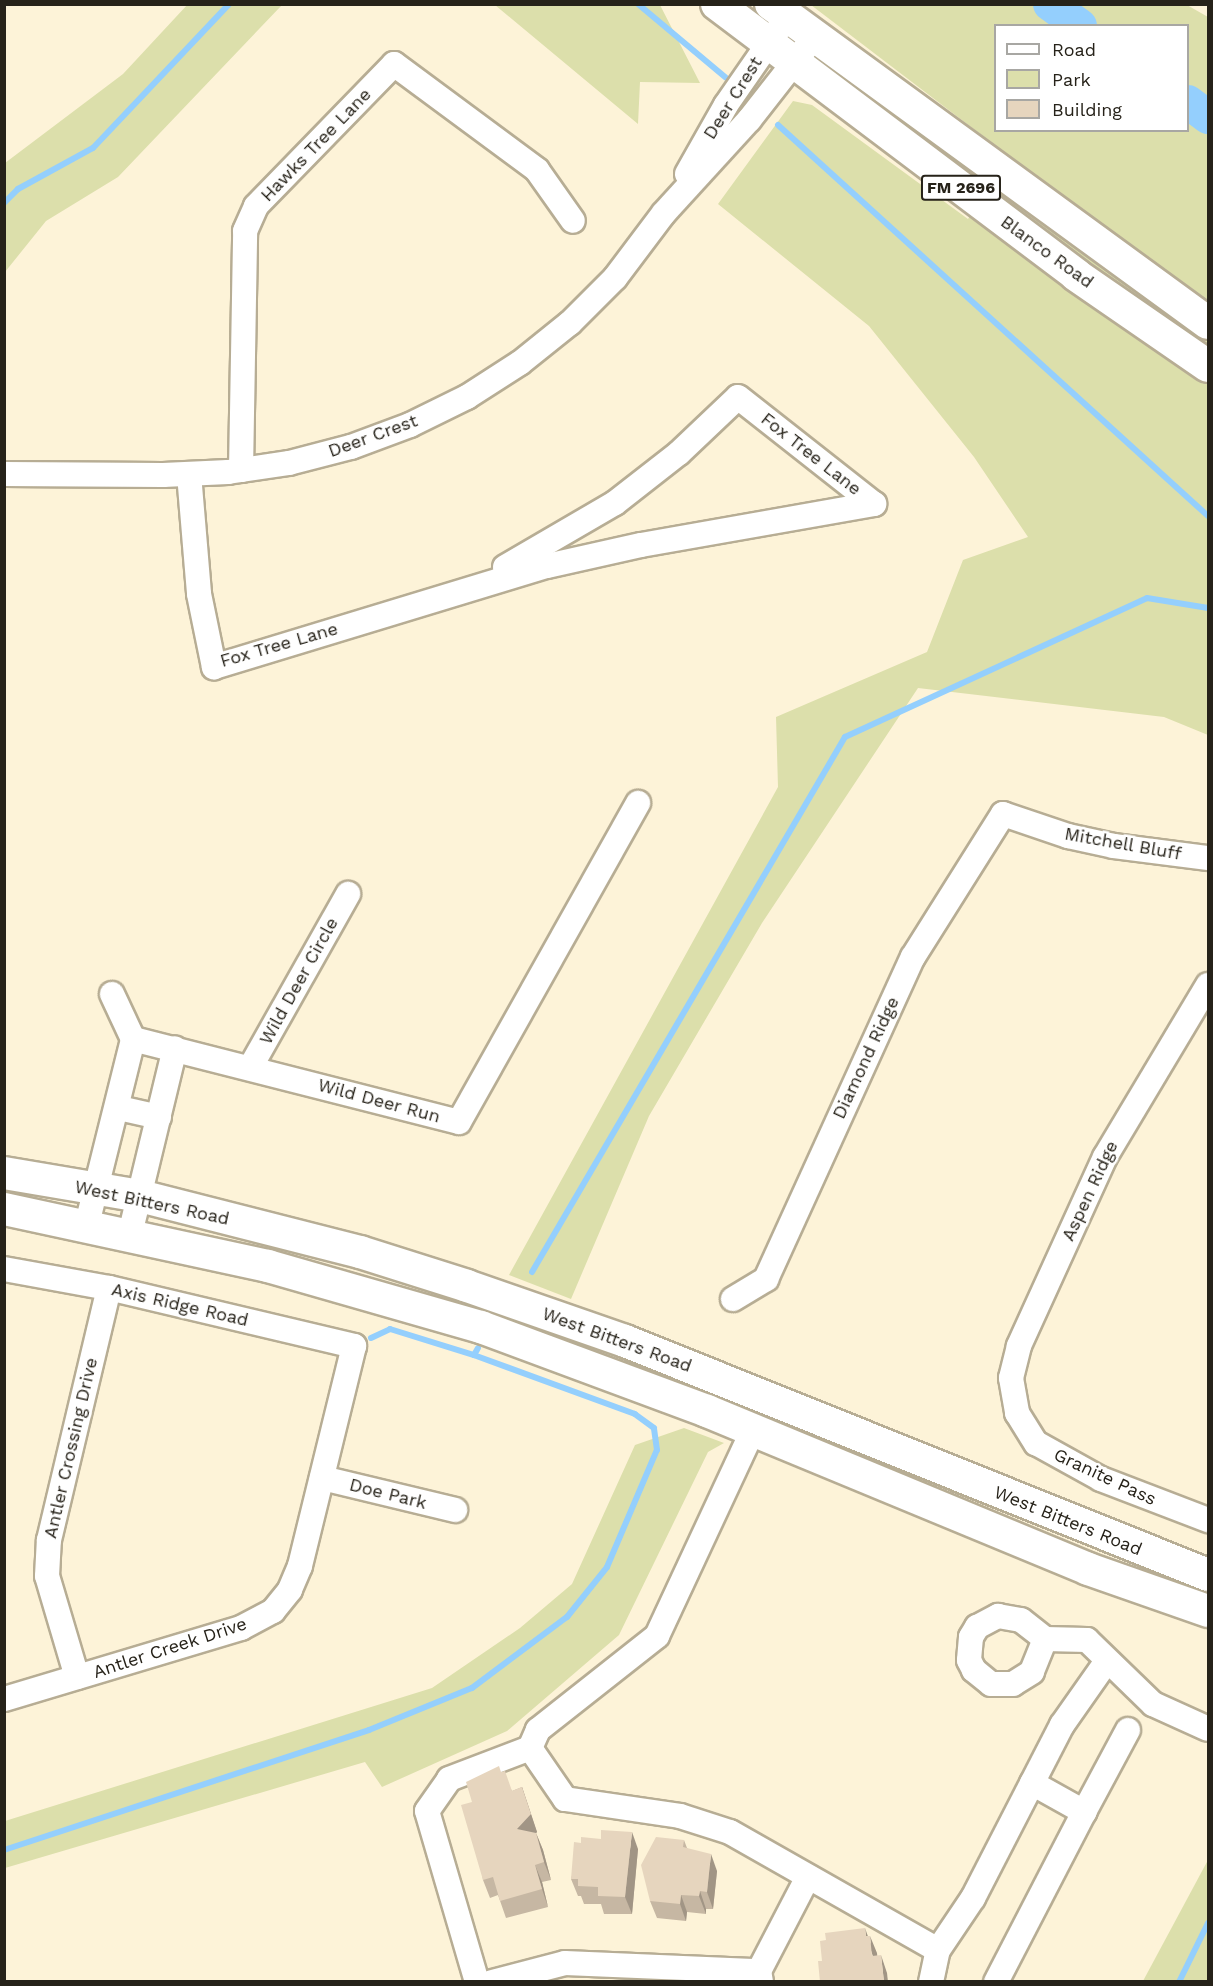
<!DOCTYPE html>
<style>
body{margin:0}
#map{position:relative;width:1213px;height:1986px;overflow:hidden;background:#fdf3d8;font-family:"Work Sans",sans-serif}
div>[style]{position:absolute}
.green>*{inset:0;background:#dcdfab}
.stream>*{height:6px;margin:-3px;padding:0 3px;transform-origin:3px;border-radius:3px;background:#94cffd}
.river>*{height:34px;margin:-17px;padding:0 17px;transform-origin:17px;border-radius:17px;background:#94cffd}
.roads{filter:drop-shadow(2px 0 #b7ad94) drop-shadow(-2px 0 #b7ad94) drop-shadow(0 2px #b7ad94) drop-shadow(0 -2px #b7ad94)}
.minor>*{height:24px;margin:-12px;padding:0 12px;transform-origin:12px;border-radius:12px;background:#fff}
.major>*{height:32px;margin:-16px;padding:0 16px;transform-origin:16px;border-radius:16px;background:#fff}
.wall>*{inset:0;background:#c6b7a3}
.shaded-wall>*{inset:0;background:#a19585}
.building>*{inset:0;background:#e6d5be}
span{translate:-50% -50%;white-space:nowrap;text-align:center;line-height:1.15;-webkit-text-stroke:5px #fff;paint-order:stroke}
.shield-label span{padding:2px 4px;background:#fff;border:2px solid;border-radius:4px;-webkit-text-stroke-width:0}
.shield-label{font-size:16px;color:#262219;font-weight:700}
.street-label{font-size:18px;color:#262219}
.frame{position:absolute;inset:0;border:6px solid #262219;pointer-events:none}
.legend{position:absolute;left:994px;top:24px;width:195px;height:108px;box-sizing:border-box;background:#fff;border:2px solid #a8a7a3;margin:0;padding:8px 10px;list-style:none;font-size:18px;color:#262219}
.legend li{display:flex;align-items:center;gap:12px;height:30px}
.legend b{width:30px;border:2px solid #a8a7a3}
</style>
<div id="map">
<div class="green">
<i style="clip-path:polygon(188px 4px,282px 5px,118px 177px,46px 221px,5px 272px,5px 163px,123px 74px)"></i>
<i style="clip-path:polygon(495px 5px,660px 5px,700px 83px,640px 82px,638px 124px)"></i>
<i style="clip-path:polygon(evenodd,811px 5px,1187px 5px,1208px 17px,1208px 735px,1164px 717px,918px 688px,762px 923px,649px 1116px,571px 1299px,509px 1275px,778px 787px,776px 717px,927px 652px,963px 560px,1028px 537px,974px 457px,869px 326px,718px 204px,793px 101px,812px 105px,968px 219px,1009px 156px,811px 5px,996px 26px,1188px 26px,1188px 130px,996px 130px,996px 26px)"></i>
<i style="clip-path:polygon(684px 1428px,724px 1443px,708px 1452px,619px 1635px,507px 1731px,382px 1787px,365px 1762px,5px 1868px,5px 1821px,432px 1688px,520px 1628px,572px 1584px,635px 1445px)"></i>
<i style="clip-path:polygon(1208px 1860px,1208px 1981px,1143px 1981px)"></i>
</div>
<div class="stream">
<i style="left:638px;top:4px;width:114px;rotate:40deg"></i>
<i style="left:778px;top:125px;width:581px;rotate:42.28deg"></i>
<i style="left:4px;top:203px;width:20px;rotate:-45deg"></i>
<i style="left:18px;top:189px;width:85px;rotate:-28.7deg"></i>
<i style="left:93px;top:148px;width:198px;rotate:-46.6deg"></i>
<i style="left:532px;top:1272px;width:620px;rotate:-59.67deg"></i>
<i style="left:845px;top:737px;width:332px;rotate:-24.7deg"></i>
<i style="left:1147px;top:598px;width:62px;rotate:9.3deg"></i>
<i style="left:371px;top:1338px;width:21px;rotate:-25deg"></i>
<i style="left:390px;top:1329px;width:88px;rotate:17.2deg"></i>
<i style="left:4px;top:1850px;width:384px;rotate:-18.2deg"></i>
<i style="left:369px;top:1730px;width:111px;rotate:-22.2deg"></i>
<i style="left:472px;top:1688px;width:119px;rotate:-36.8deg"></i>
<i style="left:567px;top:1617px;width:64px;rotate:-51.3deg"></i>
<i style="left:607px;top:1567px;width:127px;rotate:-66.9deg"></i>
<i style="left:657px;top:1450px;width:22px;rotate:-98deg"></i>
<i style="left:654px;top:1428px;width:24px;rotate:-144deg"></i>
<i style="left:635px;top:1414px;width:171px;rotate:-159.9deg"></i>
<i style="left:474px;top:1355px;width:8px;rotate:-60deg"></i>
<i style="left:1179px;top:1982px;width:66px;rotate:-63.8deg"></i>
</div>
<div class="river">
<i style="left:1050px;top:4px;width:37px;rotate:36deg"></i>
<i style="left:1188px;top:102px;width:25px;rotate:37deg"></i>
</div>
<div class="roads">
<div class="minor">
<i style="left:687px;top:174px;width:79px;rotate:-60.5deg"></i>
<i style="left:726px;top:105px;width:107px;rotate:-55.3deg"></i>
<i style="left:241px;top:470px;width:239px;rotate:-89deg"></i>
<i style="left:245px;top:231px;width:27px;rotate:-66deg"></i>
<i style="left:256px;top:206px;width:198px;rotate:-45.8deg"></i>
<i style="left:394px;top:64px;width:178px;rotate:36.5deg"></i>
<i style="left:537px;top:170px;width:62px;rotate:54.8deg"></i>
<i style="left:4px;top:474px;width:159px;rotate:0.4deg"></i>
<i style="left:163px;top:475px;width:65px;rotate:-2.6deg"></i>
<i style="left:228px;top:472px;width:62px;rotate:-8.4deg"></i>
<i style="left:289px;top:463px;width:64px;rotate:-14.5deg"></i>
<i style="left:351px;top:447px;width:63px;rotate:-20.4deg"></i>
<i style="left:410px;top:425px;width:64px;rotate:-26.2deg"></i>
<i style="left:467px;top:397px;width:63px;rotate:-32.7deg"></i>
<i style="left:520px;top:363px;width:64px;rotate:-38.7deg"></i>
<i style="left:570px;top:323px;width:64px;rotate:-45deg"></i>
<i style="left:615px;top:278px;width:81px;rotate:-53deg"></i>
<i style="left:664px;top:213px;width:126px;rotate:-47.6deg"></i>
<i style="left:749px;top:120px;width:105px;rotate:-51.9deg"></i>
<i style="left:189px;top:474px;width:120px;rotate:85.2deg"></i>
<i style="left:199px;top:594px;width:75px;rotate:78.4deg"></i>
<i style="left:214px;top:667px;width:348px;rotate:-16.9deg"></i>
<i style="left:547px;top:566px;width:96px;rotate:-12.6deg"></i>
<i style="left:641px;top:545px;width:237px;rotate:-10deg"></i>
<i style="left:505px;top:567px;width:127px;rotate:-30.2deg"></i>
<i style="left:615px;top:503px;width:81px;rotate:-38deg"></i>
<i style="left:679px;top:453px;width:81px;rotate:-43.5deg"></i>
<i style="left:738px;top:397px;width:173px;rotate:38.2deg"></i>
<i style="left:1208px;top:985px;width:200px;rotate:120.9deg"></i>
<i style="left:1105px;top:1157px;width:208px;rotate:114.5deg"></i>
<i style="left:1019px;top:1346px;width:33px;rotate:104deg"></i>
<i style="left:1011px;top:1378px;width:36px;rotate:80deg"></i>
<i style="left:1017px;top:1413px;width:36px;rotate:58deg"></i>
<i style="left:1036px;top:1443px;width:74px;rotate:29deg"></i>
<i style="left:1101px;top:1479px;width:115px;rotate:21deg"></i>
<i style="left:112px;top:994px;width:50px;rotate:65deg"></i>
<i style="left:133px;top:1039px;width:336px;rotate:14.3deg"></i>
<i style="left:459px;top:1122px;width:366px;rotate:-60.7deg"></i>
<i style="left:250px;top:1068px;width:200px;rotate:-60.6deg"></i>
<i style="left:119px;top:1108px;width:41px;rotate:12.7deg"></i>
<i style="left:87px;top:1224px;width:191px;rotate:-76deg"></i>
<i style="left:130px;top:1234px;width:191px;rotate:-76.4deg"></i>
<i style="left:4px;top:1269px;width:107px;rotate:10.3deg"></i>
<i style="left:109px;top:1288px;width:252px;rotate:13.3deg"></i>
<i style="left:354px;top:1346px;width:227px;rotate:103.8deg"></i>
<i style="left:300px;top:1566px;width:26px;rotate:113deg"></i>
<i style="left:290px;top:1590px;width:27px;rotate:129deg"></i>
<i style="left:273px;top:1611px;width:36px;rotate:152deg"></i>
<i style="left:241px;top:1628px;width:247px;rotate:163.3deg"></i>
<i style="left:733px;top:1299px;width:39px;rotate:-31deg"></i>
<i style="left:766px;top:1279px;width:354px;rotate:-65.5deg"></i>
<i style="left:913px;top:957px;width:169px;rotate:-57.8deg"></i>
<i style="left:1003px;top:814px;width:69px;rotate:18.7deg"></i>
<i style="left:1068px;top:836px;width:47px;rotate:12.3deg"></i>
<i style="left:1114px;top:846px;width:95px;rotate:7.3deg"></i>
<i style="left:753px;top:1430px;width:227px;rotate:115deg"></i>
<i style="left:657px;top:1636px;width:152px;rotate:141.7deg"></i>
<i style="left:538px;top:1730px;width:20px;rotate:114deg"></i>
<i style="left:530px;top:1748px;width:62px;rotate:55.5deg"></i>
<i style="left:565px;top:1799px;width:116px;rotate:8.4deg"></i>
<i style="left:680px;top:1816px;width:52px;rotate:17.7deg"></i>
<i style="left:730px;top:1832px;width:239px;rotate:29.6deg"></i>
<i style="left:938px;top:1950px;width:63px;rotate:-56.1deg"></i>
<i style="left:973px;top:1898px;width:195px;rotate:-62.8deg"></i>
<i style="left:1062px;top:1725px;width:78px;rotate:-54.9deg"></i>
<i style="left:322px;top:1478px;width:137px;rotate:13.5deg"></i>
<i style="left:998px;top:1616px;width:23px;rotate:10deg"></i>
<i style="left:1021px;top:1620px;width:31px;rotate:38deg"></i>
<i style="left:1045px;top:1639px;width:35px;rotate:112deg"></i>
<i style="left:1032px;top:1672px;width:22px;rotate:148deg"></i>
<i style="left:1013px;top:1684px;width:22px;rotate:180deg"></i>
<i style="left:991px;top:1684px;width:22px;rotate:-141deg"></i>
<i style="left:974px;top:1670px;width:11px;rotate:-117deg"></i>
<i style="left:969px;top:1660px;width:23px;rotate:-85deg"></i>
<i style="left:971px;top:1637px;width:12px;rotate:-59deg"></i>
<i style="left:977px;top:1627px;width:24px;rotate:-28deg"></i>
<i style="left:1045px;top:1639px;width:42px;rotate:1.4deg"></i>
<i style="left:1087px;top:1640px;width:92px;rotate:44.1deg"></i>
<i style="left:1153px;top:1704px;width:60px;rotate:24.4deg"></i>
<i style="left:77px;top:1677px;width:105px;rotate:-106.5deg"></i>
<i style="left:47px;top:1576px;width:36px;rotate:-87deg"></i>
<i style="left:49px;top:1540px;width:259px;rotate:-76.6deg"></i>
<i style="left:1032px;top:1783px;width:60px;rotate:29.1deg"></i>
<i style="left:1084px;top:1812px;width:93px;rotate:-61.8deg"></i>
<i style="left:477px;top:1982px;width:178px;rotate:-106.3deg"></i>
<i style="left:427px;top:1811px;width:39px;rotate:-55deg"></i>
<i style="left:449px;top:1779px;width:87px;rotate:-20.9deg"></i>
<i style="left:492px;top:1982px;width:75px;rotate:-14.6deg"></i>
<i style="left:565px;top:1963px;width:194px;rotate:2.4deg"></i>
<i style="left:761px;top:1982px;width:11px;rotate:-100deg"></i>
<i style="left:759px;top:1971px;width:106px;rotate:-62.5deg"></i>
<i style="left:931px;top:1982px;width:33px;rotate:-78deg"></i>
<i style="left:996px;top:1982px;width:191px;rotate:-62.6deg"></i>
</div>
<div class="major">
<i style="left:717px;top:4px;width:450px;rotate:37deg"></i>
<i style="left:1076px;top:275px;width:160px;rotate:34.6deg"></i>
<i style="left:771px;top:4px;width:541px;rotate:36.13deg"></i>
<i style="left:4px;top:1173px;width:138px;rotate:9.6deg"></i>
<i style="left:140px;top:1196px;width:227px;rotate:14.3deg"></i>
<i style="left:360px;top:1252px;width:112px;rotate:17.6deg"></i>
<i style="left:467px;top:1286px;width:167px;rotate:19.2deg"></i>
<i style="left:625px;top:1341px;width:628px;rotate:21.87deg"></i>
<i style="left:4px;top:1209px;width:270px;rotate:12.2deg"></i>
<i style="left:268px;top:1266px;width:222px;rotate:16deg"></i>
<i style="left:481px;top:1327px;width:241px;rotate:20.4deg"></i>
<i style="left:707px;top:1411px;width:412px;rotate:22.5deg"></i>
<i style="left:1088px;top:1569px;width:127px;rotate:19.3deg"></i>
</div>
</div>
<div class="wall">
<i style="clip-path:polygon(501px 1772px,512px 1791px,522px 1787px,537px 1832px,536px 1833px,543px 1850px,551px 1880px,542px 1882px,548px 1907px,506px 1918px,498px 1895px,490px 1898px,483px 1880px,472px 1802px)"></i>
<i style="clip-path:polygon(684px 1840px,687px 1848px,717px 1871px,713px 1909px,706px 1909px,706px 1914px,687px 1912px,686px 1921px,657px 1918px,650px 1901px)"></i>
<i style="clip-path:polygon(581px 1843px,638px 1849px,632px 1914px,604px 1914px,601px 1904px,584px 1904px,581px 1896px,578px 1896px,571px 1879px)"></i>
</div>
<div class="shaded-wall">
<i style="clip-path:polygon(522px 1787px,537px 1832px,524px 1846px,517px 1829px)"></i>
<i style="clip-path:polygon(632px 1832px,638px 1849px,632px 1914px,625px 1897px)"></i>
<i style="clip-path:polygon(536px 1833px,543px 1850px,551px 1880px,544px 1862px)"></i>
<i style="clip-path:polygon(711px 1854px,717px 1871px,713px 1909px,707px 1892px)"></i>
<i style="clip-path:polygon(535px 1865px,542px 1882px,548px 1907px,542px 1889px)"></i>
<i style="clip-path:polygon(700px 1891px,706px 1909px,706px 1914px,699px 1896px)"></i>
<i style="clip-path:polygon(681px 1895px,687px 1912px,686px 1921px,680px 1904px)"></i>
<i style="clip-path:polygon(865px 1928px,871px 1945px,870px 1936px,877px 1953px,879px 1974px,866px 1936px)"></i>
<i style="clip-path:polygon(881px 1955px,887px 1973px,888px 1982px,884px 1982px)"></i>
</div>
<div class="building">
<i style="clip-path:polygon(499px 1766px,501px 1772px,505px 1771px,512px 1791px,522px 1787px,531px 1814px,517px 1829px,536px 1833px,544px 1862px,535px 1865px,542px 1889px,500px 1901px,493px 1877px,483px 1880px,461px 1805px,472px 1802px,466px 1782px)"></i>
<i style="clip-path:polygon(601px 1830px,632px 1832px,625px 1897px,598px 1896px,598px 1887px,578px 1886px,578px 1879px,571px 1879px,574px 1842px,581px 1843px,581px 1837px,601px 1839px)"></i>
<i style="clip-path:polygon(656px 1837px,684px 1840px,683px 1847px,711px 1854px,707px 1892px,700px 1891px,699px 1896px,681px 1895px,680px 1904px,650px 1901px,641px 1865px)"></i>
<i style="clip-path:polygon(865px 1928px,866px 1936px,870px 1936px,872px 1956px,881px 1955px,884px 1982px,820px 1982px,818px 1961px,822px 1961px,820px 1941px,826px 1940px,825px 1933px)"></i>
</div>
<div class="shield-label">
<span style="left:961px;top:188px">FM 2696</span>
</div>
<div class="street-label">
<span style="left:733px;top:98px;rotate:-58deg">Deer Crest</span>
<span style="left:316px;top:145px;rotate:-46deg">Hawks Tree Lane</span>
<span style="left:1047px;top:252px;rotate:36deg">Blanco Road</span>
<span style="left:373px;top:436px;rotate:-20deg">Deer Crest</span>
<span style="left:811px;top:454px;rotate:38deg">Fox Tree Lane</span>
<span style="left:279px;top:645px;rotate:-16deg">Fox Tree Lane</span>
<span style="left:1123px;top:844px;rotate:10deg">Mitchell Bluff</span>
<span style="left:299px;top:981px;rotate:-61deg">Wild Deer Circle</span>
<span style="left:866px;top:1058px;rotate:-65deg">Diamond Ridge</span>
<span style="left:379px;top:1101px;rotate:15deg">Wild Deer Run</span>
<span style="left:1090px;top:1191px;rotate:-65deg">Aspen Ridge</span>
<span style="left:152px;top:1203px;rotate:12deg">West Bitters Road</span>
<span style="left:180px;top:1305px;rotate:13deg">Axis Ridge Road</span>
<span style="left:617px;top:1340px;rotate:20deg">West Bitters Road</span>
<span style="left:71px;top:1448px;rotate:-77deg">Antler Crossing Drive</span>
<span style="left:1105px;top:1477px;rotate:25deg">Granite Pass</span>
<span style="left:388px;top:1494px;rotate:14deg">Doe Park</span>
<span style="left:1068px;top:1521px;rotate:22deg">West Bitters Road</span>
<span style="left:170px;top:1648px;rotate:-18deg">Antler Creek Drive</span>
</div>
<div class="frame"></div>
<ul class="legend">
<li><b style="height:8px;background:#fff"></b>Road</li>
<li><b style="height:16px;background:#dcdfab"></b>Park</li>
<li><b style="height:16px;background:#e6d5be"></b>Building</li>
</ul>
</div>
